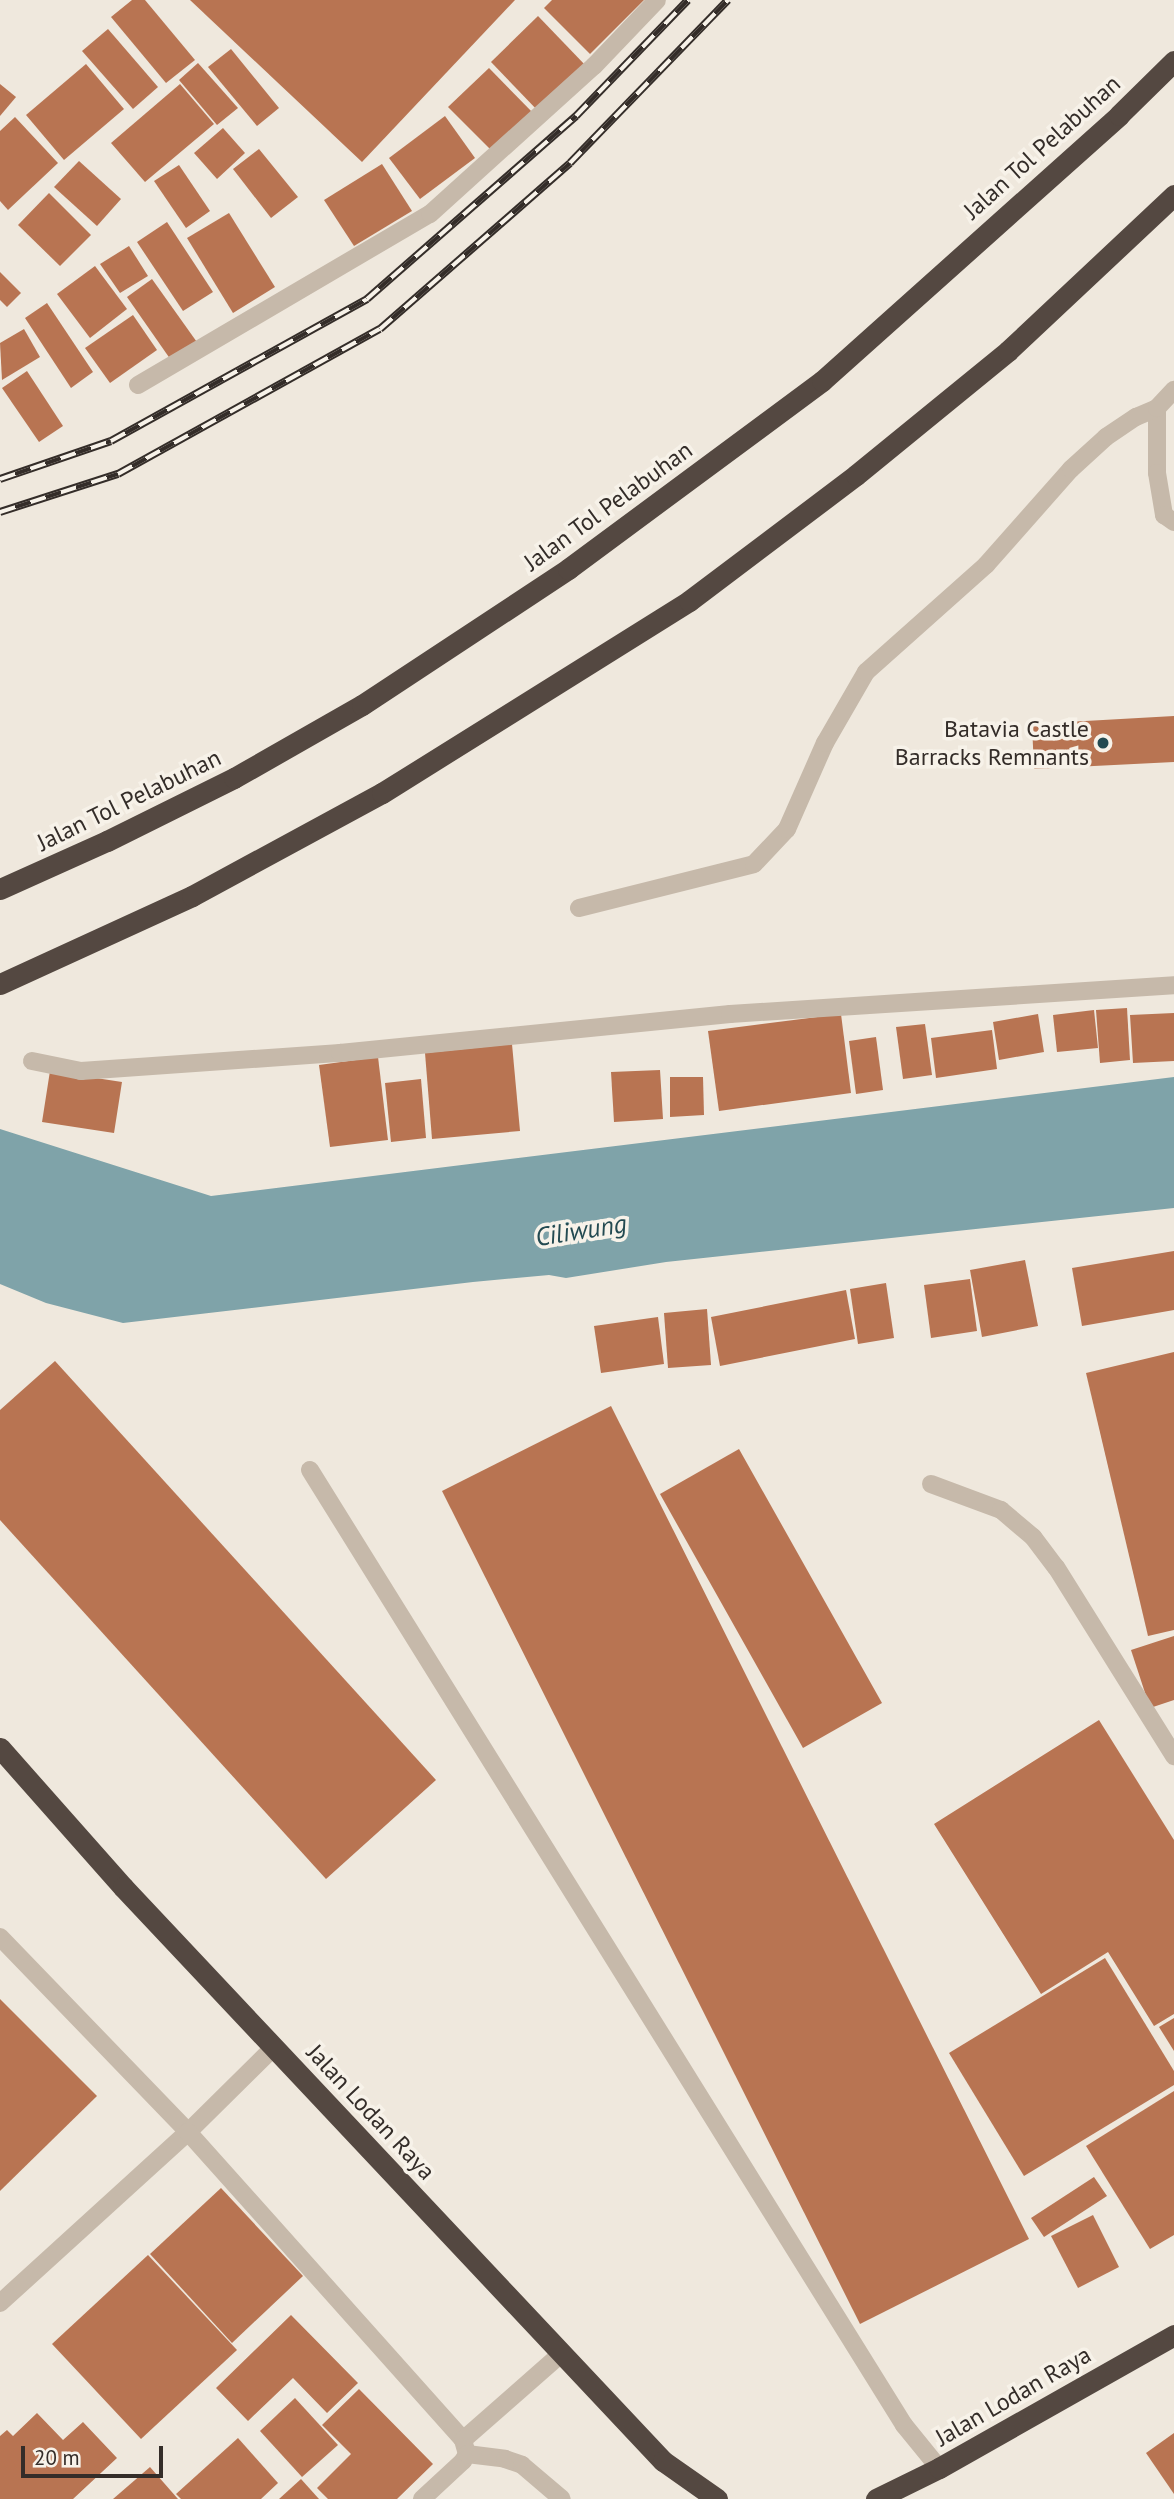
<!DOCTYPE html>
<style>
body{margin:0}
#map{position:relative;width:1174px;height:2499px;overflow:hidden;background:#efe8dd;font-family:"PT Sans",sans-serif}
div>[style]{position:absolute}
.water>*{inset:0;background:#7fa3a9}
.building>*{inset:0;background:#b87452}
.lane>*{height:18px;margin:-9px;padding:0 9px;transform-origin:9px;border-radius:9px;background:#c6b9aa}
.street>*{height:18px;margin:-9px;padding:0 9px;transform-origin:9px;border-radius:9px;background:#c6b9aa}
.highway>*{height:21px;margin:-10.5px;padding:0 10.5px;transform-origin:10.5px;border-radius:10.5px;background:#544841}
.rail>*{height:8px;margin-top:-4px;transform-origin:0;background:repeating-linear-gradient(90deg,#f7f2e9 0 16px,#342d29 0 32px);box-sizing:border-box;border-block:2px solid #342d29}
.dots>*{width:19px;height:19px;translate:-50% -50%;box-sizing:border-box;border:4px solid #f7f2e9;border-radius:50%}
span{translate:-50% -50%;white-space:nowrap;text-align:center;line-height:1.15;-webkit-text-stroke:7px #f7f2e9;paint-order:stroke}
.street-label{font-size:24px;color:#342d29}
.poi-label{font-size:24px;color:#342d29}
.right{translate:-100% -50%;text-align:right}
.water-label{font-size:26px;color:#234a51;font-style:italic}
.scale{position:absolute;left:21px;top:2446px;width:142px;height:32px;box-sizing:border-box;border:4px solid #342d29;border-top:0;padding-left:9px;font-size:21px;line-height:24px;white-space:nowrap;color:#342d29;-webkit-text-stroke:5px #f7f2e9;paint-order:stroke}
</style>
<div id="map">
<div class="water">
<i style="clip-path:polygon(1174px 1077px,1174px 1208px,666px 1262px,566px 1278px,549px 1275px,473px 1282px,123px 1323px,46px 1303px,0 1284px,0 1129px,211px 1196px)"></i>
</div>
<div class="building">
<i style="clip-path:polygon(132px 0,145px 0,195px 60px,166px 83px,111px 17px)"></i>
<i style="clip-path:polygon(190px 0,515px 0,362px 162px)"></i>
<i style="clip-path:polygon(552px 0,644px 0,590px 54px,544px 8px)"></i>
<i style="clip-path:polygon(538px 16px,587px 67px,540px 113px,491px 62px)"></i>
<i style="clip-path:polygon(108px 29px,158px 87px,133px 109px,82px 51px)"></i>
<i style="clip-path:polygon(231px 49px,279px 108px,257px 126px,208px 67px)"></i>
<i style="clip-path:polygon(198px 63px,238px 108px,217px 125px,179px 80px)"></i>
<i style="clip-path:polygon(86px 64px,124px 109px,64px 160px,26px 115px)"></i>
<i style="clip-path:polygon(489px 68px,535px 115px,495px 154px,448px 107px)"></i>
<i style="clip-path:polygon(0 84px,16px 97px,0 116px)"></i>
<i style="clip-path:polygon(180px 84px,214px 124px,145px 182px,111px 143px)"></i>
<i style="clip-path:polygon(445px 116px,475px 158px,420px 199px,389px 158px)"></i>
<i style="clip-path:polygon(15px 117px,58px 163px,8px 210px,0 201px,0 131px)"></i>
<i style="clip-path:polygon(223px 128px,245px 153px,217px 179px,194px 153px)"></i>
<i style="clip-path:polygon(259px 149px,298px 197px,271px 218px,233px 169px)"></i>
<i style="clip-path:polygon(79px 161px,121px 199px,97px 226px,54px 187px)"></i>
<i style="clip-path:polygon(382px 164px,412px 211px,354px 246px,324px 200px)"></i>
<i style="clip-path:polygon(179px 165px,210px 211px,186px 228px,154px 181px)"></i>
<i style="clip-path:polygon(49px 193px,91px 235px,60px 266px,18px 225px)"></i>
<i style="clip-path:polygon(229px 213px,275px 287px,233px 313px,187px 238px)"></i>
<i style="clip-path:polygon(167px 222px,213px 292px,183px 311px,137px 242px)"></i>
<i style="clip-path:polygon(129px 246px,148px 276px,120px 293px,100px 264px)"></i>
<i style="clip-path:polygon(95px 266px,127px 309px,90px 338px,57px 294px)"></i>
<i style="clip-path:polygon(0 272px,21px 293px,7px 307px,0 300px)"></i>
<i style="clip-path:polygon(152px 279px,199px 345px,173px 363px,127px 297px)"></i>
<i style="clip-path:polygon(47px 303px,93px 372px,71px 388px,25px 318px)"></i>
<i style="clip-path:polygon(133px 315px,157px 350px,110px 383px,85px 348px)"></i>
<i style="clip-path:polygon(24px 329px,40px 357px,2px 380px,0 343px)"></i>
<i style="clip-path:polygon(27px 371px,63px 426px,39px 442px,2px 388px)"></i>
<i style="clip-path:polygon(1174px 716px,1174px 762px,1034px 769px,1032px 724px)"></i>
<i style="clip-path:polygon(1127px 1008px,1130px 1060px,1100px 1063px,1096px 1010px)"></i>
<i style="clip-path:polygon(1094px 1010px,1098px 1048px,1057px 1052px,1053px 1015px)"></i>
<i style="clip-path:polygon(1174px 1013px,1174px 1061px,1133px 1063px,1130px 1015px)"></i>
<i style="clip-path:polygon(841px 1014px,851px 1093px,719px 1111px,708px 1031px)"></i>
<i style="clip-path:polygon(1038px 1014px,1044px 1052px,999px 1060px,993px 1022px)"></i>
<i style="clip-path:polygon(925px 1024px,932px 1075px,903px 1079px,896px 1027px)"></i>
<i style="clip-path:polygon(992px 1030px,997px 1069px,936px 1078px,931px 1038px)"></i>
<i style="clip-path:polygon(876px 1037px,883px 1090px,856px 1094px,849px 1041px)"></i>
<i style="clip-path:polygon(512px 1044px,520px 1131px,432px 1139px,425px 1053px)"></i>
<i style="clip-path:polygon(378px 1057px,388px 1140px,330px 1147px,319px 1065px)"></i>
<i style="clip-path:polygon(660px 1070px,663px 1119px,614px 1122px,611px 1072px)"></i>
<i style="clip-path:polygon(50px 1071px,122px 1082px,114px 1133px,42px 1122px)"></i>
<i style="clip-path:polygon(670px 1077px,703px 1077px,704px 1115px,670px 1117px)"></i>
<i style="clip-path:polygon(421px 1079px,426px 1138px,391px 1142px,385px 1083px)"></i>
<i style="clip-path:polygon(1174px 1251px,1174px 1310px,1082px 1326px,1072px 1268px)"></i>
<i style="clip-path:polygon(1025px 1260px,1038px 1326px,982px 1337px,970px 1270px)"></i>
<i style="clip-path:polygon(970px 1279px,977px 1331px,931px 1338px,924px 1285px)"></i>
<i style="clip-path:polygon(886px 1283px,894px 1338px,858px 1344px,850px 1289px)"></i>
<i style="clip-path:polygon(846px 1290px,855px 1339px,720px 1366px,711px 1317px)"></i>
<i style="clip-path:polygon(707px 1309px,711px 1365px,668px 1368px,664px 1313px)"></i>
<i style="clip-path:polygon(658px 1317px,664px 1364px,601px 1373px,594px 1326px)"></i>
<i style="clip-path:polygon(1174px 1352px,1174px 1630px,1148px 1636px,1086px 1373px)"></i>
<i style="clip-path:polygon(55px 1361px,436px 1780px,326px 1879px,0 1520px,0 1410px)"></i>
<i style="clip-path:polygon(611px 1406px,1029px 2239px,860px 2324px,442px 1491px)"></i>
<i style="clip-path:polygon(739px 1449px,882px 1703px,803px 1748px,660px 1494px)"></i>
<i style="clip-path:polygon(1174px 1636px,1174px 1700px,1150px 1708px,1131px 1650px)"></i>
<i style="clip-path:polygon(1099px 1720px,1174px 1840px,1174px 2014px,1154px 2026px,1108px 1952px,1041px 1994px,934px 1824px)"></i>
<i style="clip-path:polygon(1105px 1958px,1174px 2071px,1174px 2085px,1024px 2176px,949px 2053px)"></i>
<i style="clip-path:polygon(0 1999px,97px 2096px,0 2191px)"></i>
<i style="clip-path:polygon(1174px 2018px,1174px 2051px,1159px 2027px)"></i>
<i style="clip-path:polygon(1174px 2091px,1174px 2235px,1150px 2249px,1086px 2146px)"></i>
<i style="clip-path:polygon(1094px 2177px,1107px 2196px,1044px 2237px,1031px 2218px)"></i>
<i style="clip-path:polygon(221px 2188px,303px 2276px,232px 2343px,150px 2254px)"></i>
<i style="clip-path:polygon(1093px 2215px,1119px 2267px,1078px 2288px,1051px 2236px)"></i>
<i style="clip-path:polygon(148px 2255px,237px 2350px,141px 2439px,52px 2344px)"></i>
<i style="clip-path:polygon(291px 2315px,358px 2383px,327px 2413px,293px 2378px,248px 2421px,216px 2388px)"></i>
<i style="clip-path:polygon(359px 2389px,433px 2464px,397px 2499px,328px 2499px,317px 2488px,351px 2454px,322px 2425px)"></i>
<i style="clip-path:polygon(295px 2398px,338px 2445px,302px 2477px,260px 2431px)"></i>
<i style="clip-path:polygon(37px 2413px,63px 2440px,83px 2422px,117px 2458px,73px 2499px,0 2499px,0 2436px,7px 2430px,13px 2436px)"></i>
<i style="clip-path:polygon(1174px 2433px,1174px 2494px,1146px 2453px)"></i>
<i style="clip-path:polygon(238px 2438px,278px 2483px,261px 2499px,181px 2499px,176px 2494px)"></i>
<i style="clip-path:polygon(150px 2467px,178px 2499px,113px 2499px)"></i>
<i style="clip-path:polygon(301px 2479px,319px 2499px,279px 2499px)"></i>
</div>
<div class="lane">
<i style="left:1157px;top:408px;width:65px;rotate:90deg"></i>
<i style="left:1157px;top:473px;width:43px;rotate:80.5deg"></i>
<i style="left:1164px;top:515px;width:12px;rotate:35deg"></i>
<i style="left:579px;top:908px;width:180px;rotate:-14.1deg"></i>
<i style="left:754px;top:864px;width:48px;rotate:-46.7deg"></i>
<i style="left:787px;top:829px;width:94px;rotate:-66.2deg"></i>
<i style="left:825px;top:743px;width:82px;rotate:-60deg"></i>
<i style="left:866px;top:672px;width:161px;rotate:-41.7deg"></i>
<i style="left:986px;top:565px;width:128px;rotate:-48.5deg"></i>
<i style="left:1071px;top:469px;width:47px;rotate:-42.4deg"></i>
<i style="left:1106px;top:437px;width:36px;rotate:-34deg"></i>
<i style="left:1136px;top:417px;width:23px;rotate:-23deg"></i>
<i style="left:1157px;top:408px;width:25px;rotate:-47deg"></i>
<i style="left:310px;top:1470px;width:1125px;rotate:58.12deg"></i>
<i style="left:904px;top:2425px;width:55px;rotate:50.9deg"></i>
<i style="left:931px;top:1484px;width:75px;rotate:20.4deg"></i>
<i style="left:1001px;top:1510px;width:42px;rotate:40.2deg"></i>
<i style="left:1033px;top:1537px;width:38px;rotate:53deg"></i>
<i style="left:1056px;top:1567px;width:223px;rotate:58deg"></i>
<i style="left:0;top:1937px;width:271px;rotate:46deg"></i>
<i style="left:188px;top:2132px;width:254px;rotate:137.7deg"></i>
<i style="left:274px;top:2047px;width:121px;rotate:135.3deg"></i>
<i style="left:188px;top:2132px;width:413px;rotate:48.2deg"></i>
<i style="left:463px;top:2440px;width:15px;rotate:74deg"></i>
<i style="left:467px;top:2454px;width:8px;rotate:120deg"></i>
<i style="left:463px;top:2461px;width:56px;rotate:137.2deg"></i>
<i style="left:463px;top:2440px;width:132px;rotate:-41.3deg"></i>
<i style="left:467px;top:2454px;width:38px;rotate:7deg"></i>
<i style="left:505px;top:2459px;width:18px;rotate:19deg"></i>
<i style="left:522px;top:2465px;width:52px;rotate:40.4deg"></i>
</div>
<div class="street">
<i style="left:138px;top:385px;width:338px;rotate:-30.4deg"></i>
<i style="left:430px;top:214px;width:221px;rotate:-42.1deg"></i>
<i style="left:594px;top:66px;width:91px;rotate:-46.3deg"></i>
<i style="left:32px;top:1061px;width:50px;rotate:11.5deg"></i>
<i style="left:81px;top:1071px;width:260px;rotate:-4deg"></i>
<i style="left:340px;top:1053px;width:392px;rotate:-5.7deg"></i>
<i style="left:730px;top:1014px;width:445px;rotate:-3.7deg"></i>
</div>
<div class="highway">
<i style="left:0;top:889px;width:117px;rotate:-24.2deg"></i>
<i style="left:107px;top:841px;width:142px;rotate:-26.4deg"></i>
<i style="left:234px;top:778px;width:147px;rotate:-29.7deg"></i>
<i style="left:362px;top:705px;width:247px;rotate:-33.4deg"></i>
<i style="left:568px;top:569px;width:316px;rotate:-36.5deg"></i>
<i style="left:822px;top:381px;width:399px;rotate:-41.8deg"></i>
<i style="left:1119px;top:115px;width:77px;rotate:-44.5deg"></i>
<i style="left:0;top:984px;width:211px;rotate:-24.6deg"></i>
<i style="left:192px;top:896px;width:216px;rotate:-28.5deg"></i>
<i style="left:382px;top:793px;width:362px;rotate:-32deg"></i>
<i style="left:689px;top:601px;width:209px;rotate:-37deg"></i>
<i style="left:856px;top:475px;width:196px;rotate:-39.2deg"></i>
<i style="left:1008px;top:351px;width:228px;rotate:-43.2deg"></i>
<i style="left:0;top:1748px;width:186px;rotate:48.5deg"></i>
<i style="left:123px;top:1887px;width:788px;rotate:46.75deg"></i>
<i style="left:663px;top:2461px;width:66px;rotate:35.1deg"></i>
<i style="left:876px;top:2499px;width:70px;rotate:-26.2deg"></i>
<i style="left:939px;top:2468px;width:270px;rotate:-29.5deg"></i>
</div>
<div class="rail">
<i style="left:0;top:479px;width:117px;rotate:-18.9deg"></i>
<i style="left:111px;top:441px;width:293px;rotate:-29deg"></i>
<i style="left:367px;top:299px;width:278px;rotate:-41.2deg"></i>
<i style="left:576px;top:116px;width:161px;rotate:-46deg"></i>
<i style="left:0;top:512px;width:124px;rotate:-17.9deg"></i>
<i style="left:118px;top:474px;width:299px;rotate:-29deg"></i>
<i style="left:380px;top:329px;width:252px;rotate:-41.1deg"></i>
<i style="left:570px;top:163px;width:227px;rotate:-45.9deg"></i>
</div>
<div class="dots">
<i style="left:1103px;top:743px;background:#234a51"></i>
</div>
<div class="street-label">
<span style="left:1042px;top:147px;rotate:-42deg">Jalan Tol Pelabuhan</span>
<span style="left:608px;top:506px;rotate:-36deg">Jalan Tol Pelabuhan</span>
<span style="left:129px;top:800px;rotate:-26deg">Jalan Tol Pelabuhan</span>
<span style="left:371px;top:2112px;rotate:47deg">Jalan Lodan Raya</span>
<span style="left:1013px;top:2396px;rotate:-30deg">Jalan Lodan Raya</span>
</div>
<div class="poi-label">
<span class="right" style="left:1089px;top:743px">Batavia Castle<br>Barracks Remnants</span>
</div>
<div class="water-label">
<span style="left:581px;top:1230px;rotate:-9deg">Ciliwung</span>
</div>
<div class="scale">20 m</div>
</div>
